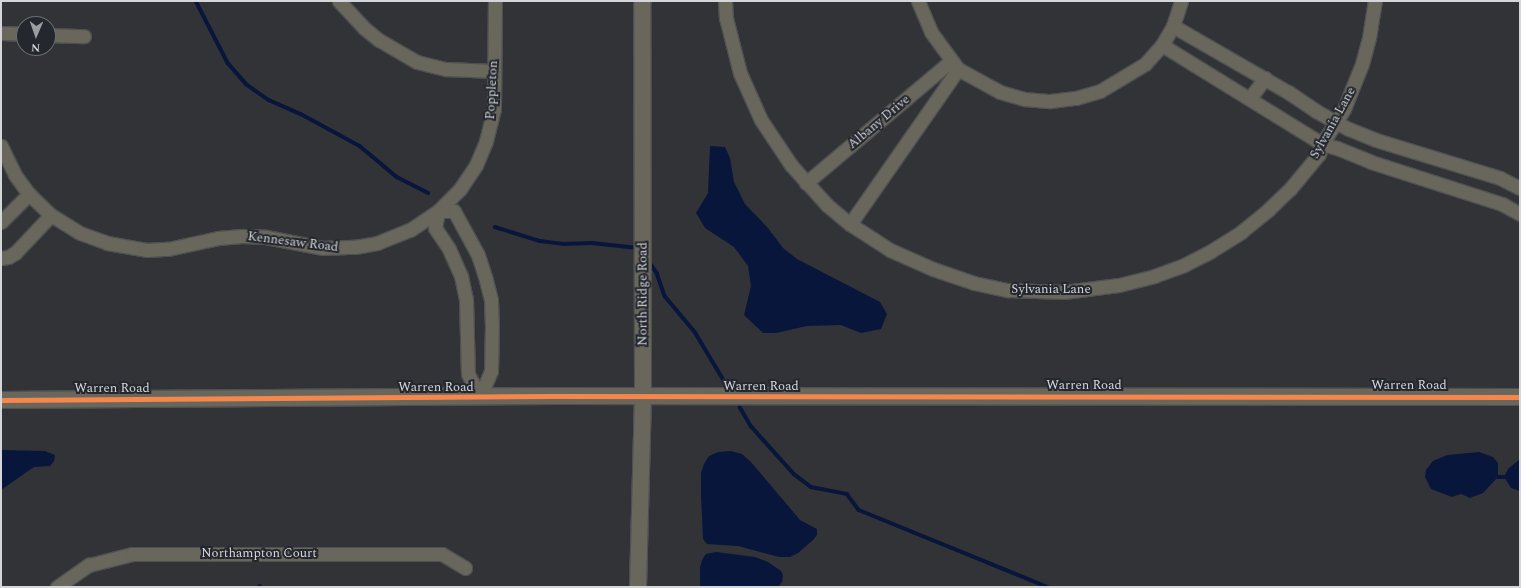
<!DOCTYPE html>
<style>
body{margin:0}
#map{position:relative;width:1521px;height:588px;overflow:hidden;background:#313336;font-family:Spectral,serif}
div>[style]{position:absolute}
.water>*{inset:0;background:#09163b}
.stream>*{height:3.5px;margin:-1.75px;padding:0 1.75px;transform-origin:1.75px;border-radius:1.75px;background:#09163b}
.roads{filter:drop-shadow(1px 0 #4f5053) drop-shadow(-1px 0 #4f5053) drop-shadow(0 1px #4f5053) drop-shadow(0 -1px #4f5053)}
.minor>*{height:13px;margin:-6.5px;padding:0 6.5px;transform-origin:6.5px;border-radius:6.5px;background:#69665c}
.tertiary>*{height:16px;margin:-8px;padding:0 8px;transform-origin:8px;border-radius:8px;background:#69665c}
.cycleway>*{height:5px;margin:-2.5px;padding:0 2.5px;transform-origin:2.5px;border-radius:2.5px;background:#f5874c}
span{translate:-50% -50%;white-space:nowrap;text-align:center;line-height:1.15;-webkit-text-stroke:4px #24282e;paint-order:stroke}
.street-label{font-size:13px;color:#d4d6da}
.frame{position:absolute;inset:0;border:2px solid #d4d6da;pointer-events:none}
.north{position:absolute;left:16px;top:16px;width:40px;height:40px;box-sizing:border-box;background:#24282e;border:1px solid #6a6e73;border-radius:50%;rotate:182deg;font-size:11px;font-weight:700;line-height:16px;text-align:center;color:#d4d6da}
.north::after{content:'';display:block;margin:auto;width:14px;height:18px;background:#9b9da1;clip-path:polygon(50% 0,100% 100%,50% 72%,0 100%)}
</style>
<div id="map">
<div class="water">
<i style="clip-path:polygon(710px 146px,725px 147px,730px 158px,734px 182px,745px 204px,768px 228px,783px 248px,797px 259px,880px 302px,887px 314px,881px 329px,861px 333px,841px 325px,807px 326px,776px 333px,763px 333px,744px 315px,751px 286px,748px 266px,734px 247px,705px 228px,696px 213px,708px 193px)"></i>
<i style="clip-path:polygon(1px 450px,45px 451px,55px 455px,54px 461px,50px 466px,34px 467px,1px 490px)"></i>
<i style="clip-path:polygon(731px 451px,742px 454px,751px 462px,800px 520px,817px 529px,817px 535px,813px 540px,798px 553px,790px 557px,779px 557px,738px 546px,707px 544px,703px 539px,701px 495px,701px 473px,704px 464px,709px 456px,718px 452px)"></i>
<i style="clip-path:polygon(1479px 452px,1493px 457px,1498px 463px,1498px 477px,1483px 493px,1470px 498px,1461px 494px,1452px 497px,1431px 489px,1425px 477px,1426px 470px,1433px 461px,1447px 455px)"></i>
<i style="clip-path:polygon(1520px 459px,1520px 491px,1511px 488px,1504px 477px,1508px 469px)"></i>
<i style="clip-path:polygon(716px 552px,755px 557px,768px 562px,781px 571px,783px 575px,782px 582px,778px 587px,700px 587px,700px 568px,702px 560px,706px 554px)"></i>
</div>
<div class="stream">
<i style="left:196px;top:1px;width:70px;rotate:62.7deg"></i>
<i style="left:228px;top:63px;width:28px;rotate:49deg"></i>
<i style="left:246px;top:84px;width:28px;rotate:35deg"></i>
<i style="left:269px;top:100px;width:35px;rotate:24deg"></i>
<i style="left:301px;top:114px;width:67px;rotate:28.5deg"></i>
<i style="left:360px;top:146px;width:48px;rotate:40deg"></i>
<i style="left:397px;top:177px;width:35px;rotate:27deg"></i>
<i style="left:495px;top:227px;width:47px;rotate:17.3deg"></i>
<i style="left:540px;top:241px;width:23px;rotate:7deg"></i>
<i style="left:563px;top:244px;width:29px;rotate:-2deg"></i>
<i style="left:592px;top:243px;width:46px;rotate:6.2deg"></i>
<i style="left:648px;top:260px;width:16px;rotate:55deg"></i>
<i style="left:657px;top:273px;width:24px;rotate:71deg"></i>
<i style="left:665px;top:296px;width:47px;rotate:50.2deg"></i>
<i style="left:695px;top:332px;width:64px;rotate:59deg"></i>
<i style="left:740px;top:407px;width:22px;rotate:60deg"></i>
<i style="left:751px;top:426px;width:64px;rotate:48.1deg"></i>
<i style="left:794px;top:474px;width:21px;rotate:37deg"></i>
<i style="left:811px;top:487px;width:37px;rotate:11deg"></i>
<i style="left:847px;top:494px;width:20px;rotate:53deg"></i>
<i style="left:859px;top:510px;width:204px;rotate:22.2deg"></i>
<i style="left:1498px;top:477px;width:6px"></i>
<i style="left:260px;top:586px;width:1px;rotate:45deg"></i>
</div>
<div class="roads">
<div class="minor">
<i style="left:339px;top:1px;width:37px;rotate:47deg"></i>
<i style="left:364px;top:28px;width:19px;rotate:39deg"></i>
<i style="left:379px;top:40px;width:44px;rotate:30.1deg"></i>
<i style="left:417px;top:62px;width:30px;rotate:14deg"></i>
<i style="left:446px;top:69px;width:48px;rotate:2.4deg"></i>
<i style="left:725px;top:1px;width:17px;rotate:87deg"></i>
<i style="left:726px;top:18px;width:57px;rotate:75.7deg"></i>
<i style="left:740px;top:73px;width:51px;rotate:65.9deg"></i>
<i style="left:761px;top:120px;width:54px;rotate:56.3deg"></i>
<i style="left:791px;top:165px;width:54px;rotate:48deg"></i>
<i style="left:827px;top:205px;width:30px;rotate:40deg"></i>
<i style="left:850px;top:224px;width:48px;rotate:33deg"></i>
<i style="left:890px;top:250px;width:47px;rotate:23.8deg"></i>
<i style="left:933px;top:269px;width:43px;rotate:18.9deg"></i>
<i style="left:974px;top:283px;width:35px;rotate:12deg"></i>
<i style="left:1008px;top:290px;width:56px;rotate:2deg"></i>
<i style="left:1064px;top:292px;width:55px;rotate:-7.3deg"></i>
<i style="left:1119px;top:285px;width:36px;rotate:-14deg"></i>
<i style="left:1154px;top:276px;width:32px;rotate:-20deg"></i>
<i style="left:1184px;top:265px;width:30px;rotate:-27deg"></i>
<i style="left:1211px;top:251px;width:36px;rotate:-32deg"></i>
<i style="left:1241px;top:232px;width:35px;rotate:-39deg"></i>
<i style="left:1268px;top:210px;width:30px;rotate:-44deg"></i>
<i style="left:1290px;top:189px;width:45px;rotate:-50.4deg"></i>
<i style="left:1319px;top:154px;width:10px;rotate:-73deg"></i>
<i style="left:1322px;top:144px;width:41px;rotate:-57.8deg"></i>
<i style="left:1344px;top:109px;width:48px;rotate:-68.2deg"></i>
<i style="left:1362px;top:64px;width:27px;rotate:-75deg"></i>
<i style="left:1369px;top:38px;width:37px;rotate:-81deg"></i>
<i style="left:918px;top:1px;width:34px;rotate:67deg"></i>
<i style="left:931px;top:32px;width:46px;rotate:53.9deg"></i>
<i style="left:958px;top:69px;width:48px;rotate:28.7deg"></i>
<i style="left:1000px;top:92px;width:26px;rotate:16deg"></i>
<i style="left:1025px;top:99px;width:25px;rotate:5deg"></i>
<i style="left:1050px;top:101px;width:26px;rotate:-7deg"></i>
<i style="left:1076px;top:98px;width:25px;rotate:-16deg"></i>
<i style="left:1100px;top:91px;width:52px;rotate:-31deg"></i>
<i style="left:1145px;top:64px;width:25px;rotate:-48deg"></i>
<i style="left:1162px;top:45px;width:22px;rotate:-60deg"></i>
<i style="left:1173px;top:26px;width:26px;rotate:-72deg"></i>
<i style="left:1173px;top:26px;width:133px;rotate:29.9deg"></i>
<i style="left:1288px;top:92px;width:34px;rotate:34deg"></i>
<i style="left:1316px;top:111px;width:38px;rotate:29deg"></i>
<i style="left:1349px;top:129px;width:29px;rotate:22deg"></i>
<i style="left:1376px;top:140px;width:130px;rotate:17deg"></i>
<i style="left:1500px;top:178px;width:22px;rotate:27deg"></i>
<i style="left:1px;top:33px;width:23px;rotate:2deg"></i>
<i style="left:48px;top:35px;width:36px;rotate:2deg"></i>
<i style="left:1162px;top:45px;width:188px;rotate:31.7deg"></i>
<i style="left:1322px;top:144px;width:16px;rotate:15deg"></i>
<i style="left:1337px;top:148px;width:37px;rotate:22deg"></i>
<i style="left:1371px;top:162px;width:138px;rotate:17.8deg"></i>
<i style="left:1502px;top:204px;width:21px;rotate:29deg"></i>
<i style="left:1250px;top:98px;width:25px;rotate:-53deg"></i>
<i style="left:1px;top:146px;width:32px;rotate:64deg"></i>
<i style="left:15px;top:175px;width:24px;rotate:54deg"></i>
<i style="left:29px;top:194px;width:30px;rotate:44deg"></i>
<i style="left:51px;top:215px;width:34px;rotate:32deg"></i>
<i style="left:80px;top:233px;width:29px;rotate:20deg"></i>
<i style="left:107px;top:243px;width:40px;rotate:10deg"></i>
<i style="left:146px;top:250px;width:22px;rotate:-3deg"></i>
<i style="left:168px;top:249px;width:51px;rotate:-12.4deg"></i>
<i style="left:218px;top:238px;width:24px;rotate:-5deg"></i>
<i style="left:242px;top:236px;width:24px;rotate:2deg"></i>
<i style="left:266px;top:237px;width:57px;rotate:11.1deg"></i>
<i style="left:322px;top:248px;width:33px;rotate:-2deg"></i>
<i style="left:355px;top:247px;width:22px;rotate:-10deg"></i>
<i style="left:377px;top:243px;width:35px;rotate:-22deg"></i>
<i style="left:410px;top:230px;width:34px;rotate:-34deg"></i>
<i style="left:438px;top:211px;width:31px;rotate:-45deg"></i>
<i style="left:460px;top:189px;width:29px;rotate:-56deg"></i>
<i style="left:476px;top:165px;width:26px;rotate:-67deg"></i>
<i style="left:486px;top:141px;width:33px;rotate:-76deg"></i>
<i style="left:494px;top:109px;width:108px;rotate:-89.5deg"></i>
<i style="left:806px;top:183px;width:189px;rotate:-40.1deg"></i>
<i style="left:438px;top:211px;width:16px"></i>
<i style="left:454px;top:211px;width:50px;rotate:61.4deg"></i>
<i style="left:478px;top:255px;width:26px;rotate:72deg"></i>
<i style="left:486px;top:280px;width:21px;rotate:76deg"></i>
<i style="left:491px;top:300px;width:24px;rotate:88deg"></i>
<i style="left:492px;top:324px;width:47px;rotate:91.2deg"></i>
<i style="left:491px;top:371px;width:28px;rotate:113deg"></i>
<i style="left:438px;top:211px;width:17px;rotate:100deg"></i>
<i style="left:435px;top:228px;width:25px;rotate:56deg"></i>
<i style="left:449px;top:249px;width:30px;rotate:66deg"></i>
<i style="left:461px;top:276px;width:24px;rotate:78deg"></i>
<i style="left:466px;top:299px;width:75px;rotate:88.5deg"></i>
<i style="left:468px;top:374px;width:26px;rotate:62deg"></i>
<i style="left:1px;top:222px;width:40px;rotate:-45deg"></i>
<i style="left:850px;top:224px;width:189px;rotate:-55.1deg"></i>
<i style="left:1px;top:258px;width:7px;rotate:-8deg"></i>
<i style="left:8px;top:257px;width:8px;rotate:-30deg"></i>
<i style="left:15px;top:253px;width:52px;rotate:-46.5deg"></i>
<i style="left:57px;top:587px;width:39px;rotate:-35deg"></i>
<i style="left:89px;top:565px;width:44px;rotate:-14.3deg"></i>
<i style="left:132px;top:554px;width:310px"></i>
<i style="left:442px;top:554px;width:27px;rotate:31deg"></i>
</div>
<div class="tertiary">
<i style="left:1px;top:400px;width:552px;rotate:-0.42deg"></i>
<i style="left:553px;top:396px;width:967px;rotate:0.06deg"></i>
<i style="left:638px;top:587px;width:190px;rotate:-88.5deg"></i>
<i style="left:643px;top:397px;width:396px;rotate:-90.1deg"></i>
</div>
</div>
<div class="cycleway">
<i style="left:1px;top:400px;width:552px;rotate:-0.42deg"></i>
<i style="left:553px;top:396px;width:967px;rotate:0.06deg"></i>
</div>
<div class="street-label">
<span style="left:492px;top:90px;rotate:-87deg">Poppleton</span>
<span style="left:879px;top:122px;rotate:-40deg">Albany Drive</span>
<span style="left:1333px;top:123px;rotate:-61deg">Sylvania Lane</span>
<span style="left:293px;top:242px;rotate:7deg">Kennesaw Road</span>
<span style="left:1051px;top:289px">Sylvania Lane</span>
<span style="left:643px;top:294px;rotate:-90deg">North Ridge Road</span>
<span style="left:1084px;top:385px">Warren Road</span>
<span style="left:1409px;top:385px">Warren Road</span>
<span style="left:761px;top:386px">Warren Road</span>
<span style="left:436px;top:387px">Warren Road</span>
<span style="left:112px;top:388px">Warren Road</span>
<span style="left:259px;top:553px">Northampton Court</span>
</div>
<div class="frame"></div>
<div class="north">N</div>
</div>
